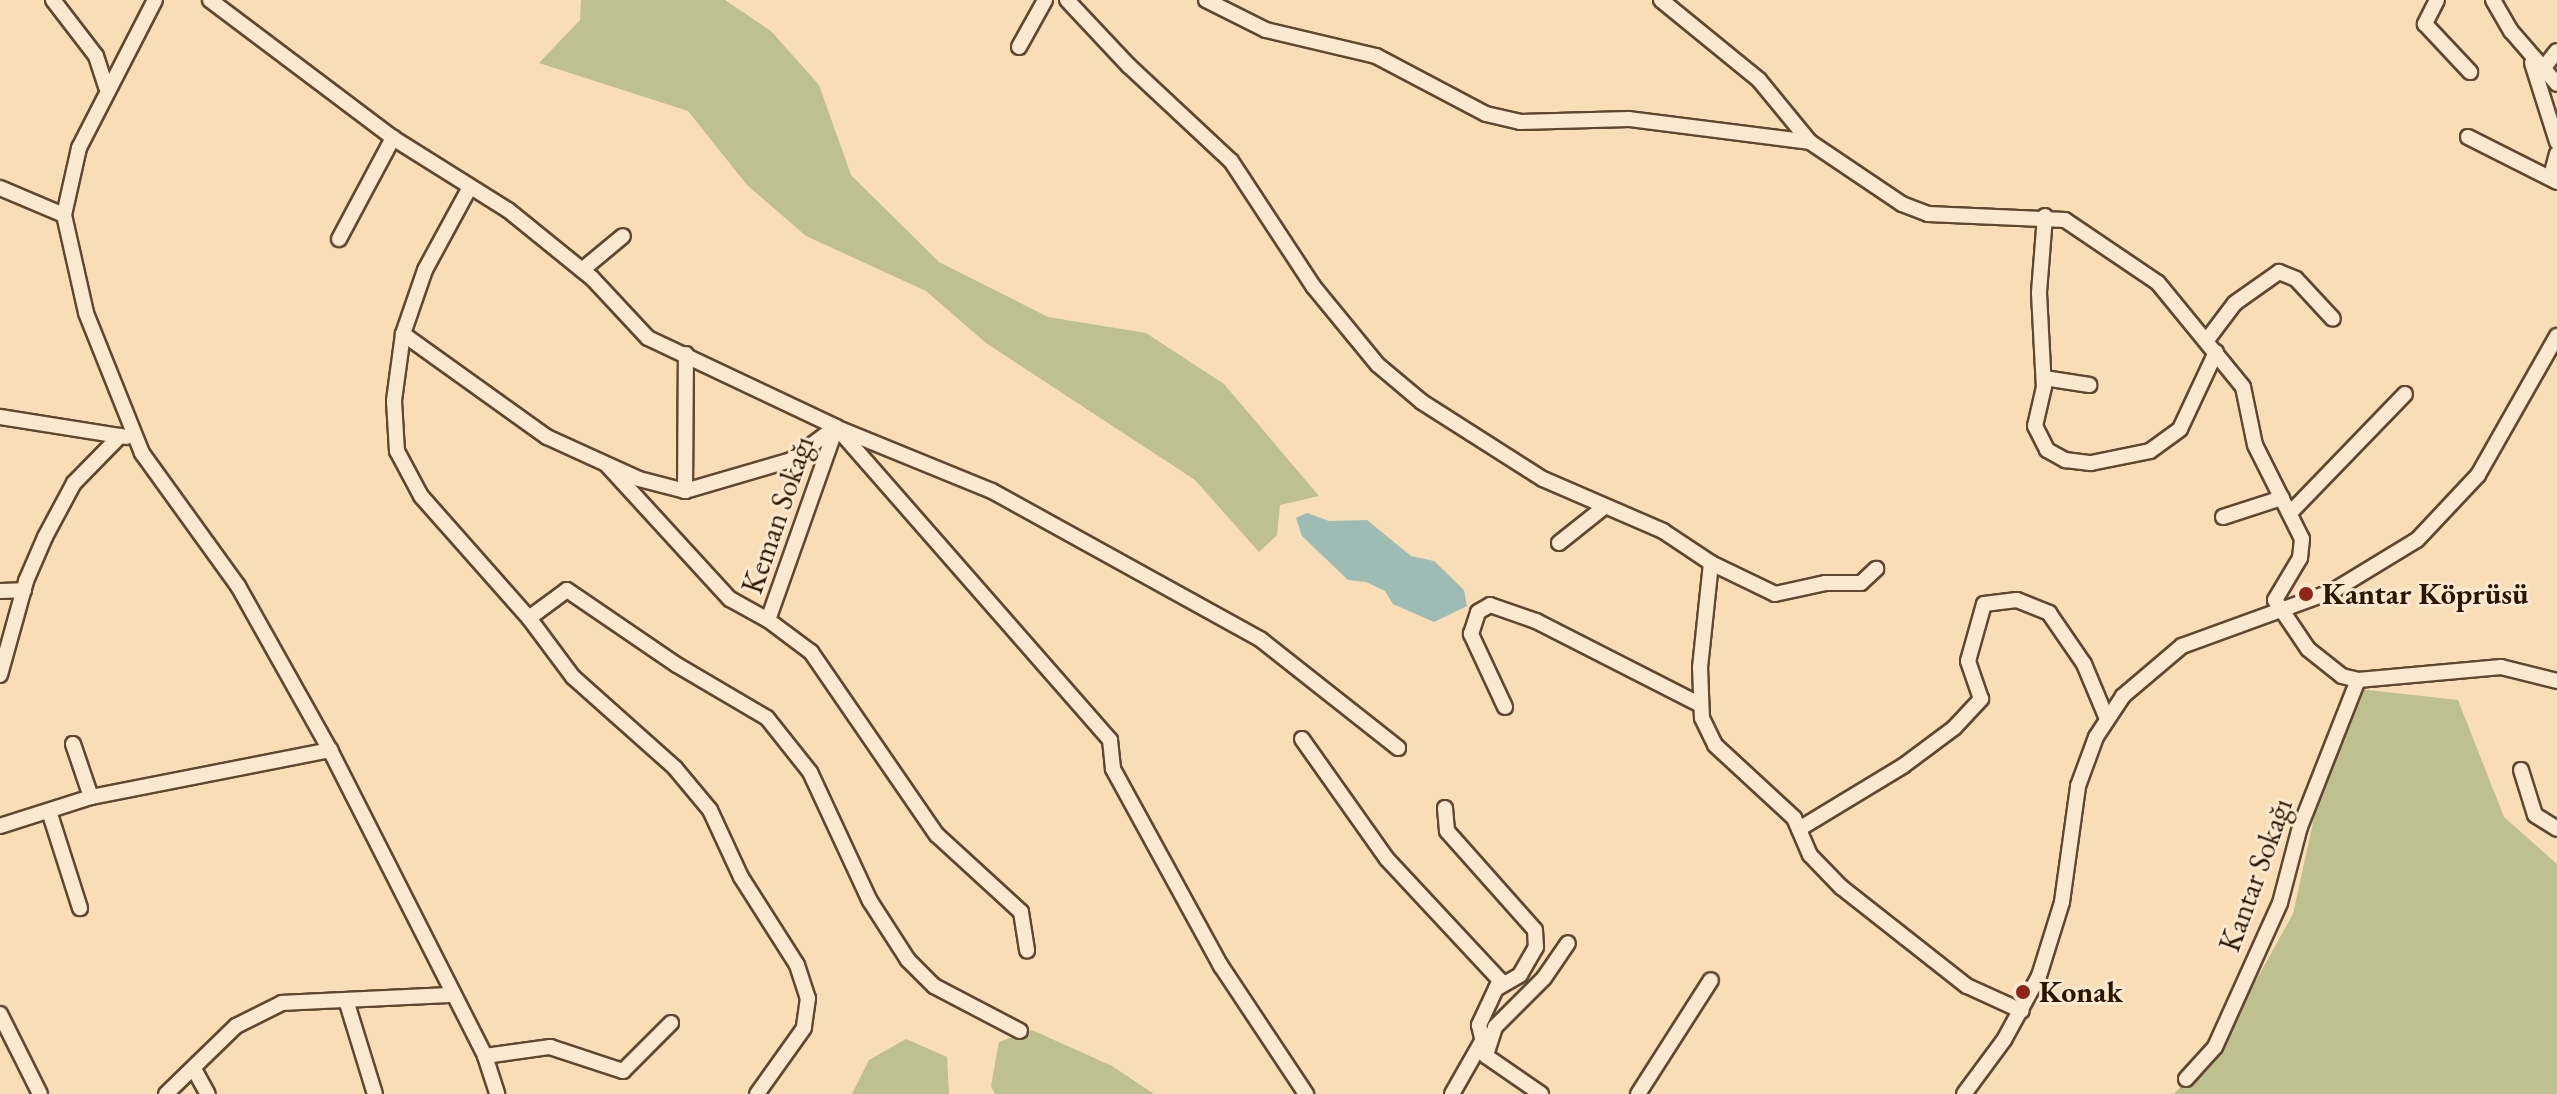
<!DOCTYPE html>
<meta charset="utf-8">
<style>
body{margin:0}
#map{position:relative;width:2557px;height:1094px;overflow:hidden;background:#f8ddb7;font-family:"EB Garamond",serif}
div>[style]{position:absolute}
.green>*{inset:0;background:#bec08e}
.water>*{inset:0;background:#9ebbb4}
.roads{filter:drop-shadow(2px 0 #604731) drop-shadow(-2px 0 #604731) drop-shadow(0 2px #604731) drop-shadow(0 -2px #604731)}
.minor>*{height:14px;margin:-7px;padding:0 7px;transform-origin:7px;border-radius:7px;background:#fae9d0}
.dots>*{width:22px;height:22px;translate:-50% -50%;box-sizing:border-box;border:4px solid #fae9d0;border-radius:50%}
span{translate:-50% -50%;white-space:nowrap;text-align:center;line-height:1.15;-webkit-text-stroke:6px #fae9d0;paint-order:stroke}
.street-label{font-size:30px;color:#2d1504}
.poi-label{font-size:30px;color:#2d1504;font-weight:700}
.left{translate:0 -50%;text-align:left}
</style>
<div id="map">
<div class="green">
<i style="clip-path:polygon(581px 0,725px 0,771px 31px,819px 85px,851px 175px,939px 262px,1048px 317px,1146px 333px,1224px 384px,1319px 496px,1280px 505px,1277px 535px,1259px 552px,1195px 480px,986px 343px,926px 291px,806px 236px,747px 185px,688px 111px,539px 63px,580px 20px)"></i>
<i style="clip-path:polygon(2359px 689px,2458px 700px,2504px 817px,2557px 864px,2557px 1094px,2174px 1094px,2222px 1041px,2293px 914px,2334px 727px)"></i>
<i style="clip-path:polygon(1032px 1030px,1112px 1066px,1154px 1094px,995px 1094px,991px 1086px,999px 1042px)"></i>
<i style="clip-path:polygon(906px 1039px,947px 1057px,949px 1094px,852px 1094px,869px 1060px)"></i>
</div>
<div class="water">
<i style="clip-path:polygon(1307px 513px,1329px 521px,1367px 520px,1411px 556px,1434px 561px,1464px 590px,1467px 606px,1434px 622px,1393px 604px,1385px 591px,1366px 582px,1348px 580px,1302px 536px,1296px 518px)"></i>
</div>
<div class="roads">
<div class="minor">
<i style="left:53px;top:0;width:71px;rotate:52.5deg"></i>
<i style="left:96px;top:56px;width:33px;rotate:72deg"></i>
<i style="left:155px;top:0;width:166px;rotate:117.2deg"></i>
<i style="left:79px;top:148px;width:69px;rotate:102.6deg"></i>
<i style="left:64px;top:215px;width:100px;rotate:77.3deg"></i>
<i style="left:86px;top:313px;width:151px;rotate:68.2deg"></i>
<i style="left:142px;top:453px;width:164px;rotate:54.2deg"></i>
<i style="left:238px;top:586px;width:188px;rotate:60.7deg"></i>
<i style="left:330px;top:750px;width:343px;rotate:63.1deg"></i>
<i style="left:485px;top:1056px;width:40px;rotate:72deg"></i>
<i style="left:210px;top:0;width:229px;rotate:37deg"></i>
<i style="left:393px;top:138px;width:136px;rotate:32.1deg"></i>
<i style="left:508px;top:210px;width:108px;rotate:39deg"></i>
<i style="left:592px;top:278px;width:82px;rotate:47deg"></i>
<i style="left:648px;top:338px;width:208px;rotate:25.3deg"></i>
<i style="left:836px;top:427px;width:416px;rotate:48.8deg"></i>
<i style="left:1110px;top:740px;width:29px;rotate:84deg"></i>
<i style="left:1113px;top:769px;width:225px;rotate:61.3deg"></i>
<i style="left:1221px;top:966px;width:154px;rotate:56.4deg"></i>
<i style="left:1067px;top:0;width:91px;rotate:46.8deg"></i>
<i style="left:1129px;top:66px;width:139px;rotate:43deg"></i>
<i style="left:1231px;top:161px;width:149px;rotate:56.7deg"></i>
<i style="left:1313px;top:286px;width:102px;rotate:50.6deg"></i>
<i style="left:1378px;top:365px;width:57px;rotate:40.1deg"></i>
<i style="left:1422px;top:402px;width:143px;rotate:32.5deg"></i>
<i style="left:1543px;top:479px;width:131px;rotate:23.4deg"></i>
<i style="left:1663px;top:531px;width:58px;rotate:33.7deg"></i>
<i style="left:1711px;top:563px;width:105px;rotate:96deg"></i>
<i style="left:1700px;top:667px;width:51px;rotate:87.8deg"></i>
<i style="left:1702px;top:718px;width:30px;rotate:64deg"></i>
<i style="left:1715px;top:745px;width:108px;rotate:42.7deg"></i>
<i style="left:1794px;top:818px;width:40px;rotate:66.6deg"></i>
<i style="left:1810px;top:855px;width:45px;rotate:45.9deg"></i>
<i style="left:1841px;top:887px;width:160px;rotate:38.2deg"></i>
<i style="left:1967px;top:986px;width:60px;rotate:24.4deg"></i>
<i style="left:1206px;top:0;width:67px;rotate:26.6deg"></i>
<i style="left:1266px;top:30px;width:113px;rotate:13.3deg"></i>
<i style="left:1376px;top:56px;width:124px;rotate:27.8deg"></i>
<i style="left:1486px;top:114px;width:35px;rotate:13deg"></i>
<i style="left:1520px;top:122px;width:109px;rotate:-1.6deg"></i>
<i style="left:1629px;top:119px;width:182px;rotate:7.2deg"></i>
<i style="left:1810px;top:142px;width:111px;rotate:34deg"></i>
<i style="left:1902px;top:204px;width:28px;rotate:21deg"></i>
<i style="left:1928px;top:214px;width:137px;rotate:2.5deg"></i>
<i style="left:2065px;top:220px;width:112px;rotate:34.1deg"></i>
<i style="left:2158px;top:283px;width:134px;rotate:50.7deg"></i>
<i style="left:2243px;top:387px;width:59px;rotate:78.3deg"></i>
<i style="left:2255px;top:445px;width:105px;rotate:63.4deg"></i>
<i style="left:2302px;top:539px;width:19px;rotate:96deg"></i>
<i style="left:2300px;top:558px;width:49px;rotate:120.8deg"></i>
<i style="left:2275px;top:600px;width:59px;rotate:56deg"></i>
<i style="left:2308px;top:649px;width:43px;rotate:38.5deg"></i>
<i style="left:2342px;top:676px;width:16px;rotate:14deg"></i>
<i style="left:2358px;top:680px;width:144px;rotate:-5.2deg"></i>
<i style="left:2501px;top:667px;width:58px;rotate:14deg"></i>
<i style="left:1661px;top:0;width:127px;rotate:39.2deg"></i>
<i style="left:1759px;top:80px;width:80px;rotate:50.6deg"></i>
<i style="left:2437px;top:0;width:27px;rotate:117deg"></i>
<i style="left:2425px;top:24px;width:66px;rotate:46.8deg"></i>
<i style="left:2493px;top:0;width:36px;rotate:60deg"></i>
<i style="left:2511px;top:31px;width:70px;rotate:49deg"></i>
<i style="left:1019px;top:47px;width:54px;rotate:-61deg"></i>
<i style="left:2532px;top:63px;width:83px;rotate:72.4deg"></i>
<i style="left:2542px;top:70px;width:24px;rotate:-52deg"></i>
<i style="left:2468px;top:137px;width:100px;rotate:26.8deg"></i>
<i style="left:2551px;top:176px;width:23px;rotate:-75deg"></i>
<i style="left:470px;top:187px;width:94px;rotate:118.5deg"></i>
<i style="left:425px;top:270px;width:68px;rotate:109deg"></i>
<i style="left:403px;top:334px;width:68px;rotate:97.7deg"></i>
<i style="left:394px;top:401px;width:50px;rotate:86.6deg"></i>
<i style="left:397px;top:451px;width:51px;rotate:61.9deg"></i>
<i style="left:421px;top:496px;width:163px;rotate:48.5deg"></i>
<i style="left:529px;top:618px;width:74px;rotate:53.3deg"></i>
<i style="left:573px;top:677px;width:137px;rotate:41.7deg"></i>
<i style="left:675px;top:768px;width:55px;rotate:50.2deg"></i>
<i style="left:710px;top:810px;width:74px;rotate:65.2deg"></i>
<i style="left:741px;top:877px;width:104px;rotate:57.5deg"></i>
<i style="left:797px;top:965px;width:35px;rotate:72deg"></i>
<i style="left:808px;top:998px;width:30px;rotate:98deg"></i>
<i style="left:804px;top:1028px;width:81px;rotate:125.5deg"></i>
<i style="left:0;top:188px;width:69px;rotate:22.9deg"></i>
<i style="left:2045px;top:216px;width:77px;rotate:94.5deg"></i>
<i style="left:2039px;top:293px;width:94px;rotate:87deg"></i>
<i style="left:2044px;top:387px;width:40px;rotate:103deg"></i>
<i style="left:2035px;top:426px;width:27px;rotate:63deg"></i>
<i style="left:2047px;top:450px;width:21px;rotate:29deg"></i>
<i style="left:2065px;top:460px;width:26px;rotate:7deg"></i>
<i style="left:2091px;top:463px;width:60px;rotate:-11.5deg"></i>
<i style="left:2150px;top:451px;width:37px;rotate:-36deg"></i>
<i style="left:2180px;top:429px;width:85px;rotate:-64.9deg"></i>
<i style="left:339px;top:239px;width:115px;rotate:-61.9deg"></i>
<i style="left:582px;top:270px;width:53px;rotate:-39.7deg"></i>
<i style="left:403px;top:334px;width:177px;rotate:35.6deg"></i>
<i style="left:547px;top:437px;width:101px;rotate:24.5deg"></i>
<i style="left:639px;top:479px;width:48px;rotate:14.6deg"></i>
<i style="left:685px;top:491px;width:110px;rotate:-16.3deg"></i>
<i style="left:791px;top:460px;width:56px;rotate:-36.3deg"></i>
<i style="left:2207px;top:340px;width:46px;rotate:-52.9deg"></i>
<i style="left:2235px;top:303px;width:54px;rotate:-35.2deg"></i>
<i style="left:2279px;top:272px;width:18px;rotate:22deg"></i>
<i style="left:2296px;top:279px;width:54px;rotate:47.2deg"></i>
<i style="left:2044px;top:378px;width:46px;rotate:8.8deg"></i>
<i style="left:0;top:417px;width:128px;rotate:9deg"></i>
<i style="left:840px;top:429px;width:164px;rotate:22.2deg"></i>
<i style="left:992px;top:491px;width:306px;rotate:28.9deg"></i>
<i style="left:1260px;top:639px;width:176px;rotate:38.3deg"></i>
<i style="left:607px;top:465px;width:182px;rotate:47.5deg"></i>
<i style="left:730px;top:599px;width:43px;rotate:28.9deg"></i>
<i style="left:768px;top:620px;width:54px;rotate:36.7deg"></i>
<i style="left:811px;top:652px;width:222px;rotate:55.5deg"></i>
<i style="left:937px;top:835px;width:114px;rotate:42.5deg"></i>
<i style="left:1021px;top:912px;width:39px;rotate:81deg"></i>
<i style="left:685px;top:491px;width:137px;rotate:-89.6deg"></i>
<i style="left:2291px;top:512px;width:164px;rotate:-46deg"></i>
<i style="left:2223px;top:517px;width:62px;rotate:-17.9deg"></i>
<i style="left:1559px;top:543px;width:56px;rotate:-38.5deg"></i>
<i style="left:1711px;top:563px;width:71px;rotate:25.8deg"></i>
<i style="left:1775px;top:594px;width:51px;rotate:-12.4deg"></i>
<i style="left:1825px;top:583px;width:36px"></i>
<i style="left:1861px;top:583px;width:21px;rotate:-43deg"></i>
<i style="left:0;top:591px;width:24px;rotate:-2deg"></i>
<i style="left:529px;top:618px;width:47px;rotate:-36.4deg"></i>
<i style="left:567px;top:590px;width:133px;rotate:34.3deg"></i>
<i style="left:677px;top:665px;width:104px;rotate:30.5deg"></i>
<i style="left:767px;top:718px;width:69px;rotate:51.5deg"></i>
<i style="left:810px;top:772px;width:142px;rotate:65.1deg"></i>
<i style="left:870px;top:901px;width:70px;rotate:57.2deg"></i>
<i style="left:908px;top:960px;width:37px;rotate:45deg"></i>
<i style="left:934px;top:986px;width:97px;rotate:27.6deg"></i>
<i style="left:768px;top:620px;width:204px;rotate:-70.5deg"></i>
<i style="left:0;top:675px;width:98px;rotate:-74.5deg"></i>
<i style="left:26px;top:581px;width:48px;rotate:-66.6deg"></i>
<i style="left:45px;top:537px;width:61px;rotate:-61.8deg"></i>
<i style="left:74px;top:483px;width:66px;rotate:-45.6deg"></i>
<i style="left:1505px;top:707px;width:81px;rotate:-115deg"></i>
<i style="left:1471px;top:634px;width:23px;rotate:-72deg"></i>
<i style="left:1478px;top:612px;width:14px;rotate:-30deg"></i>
<i style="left:1490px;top:605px;width:49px;rotate:19.2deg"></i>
<i style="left:1536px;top:621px;width:185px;rotate:27deg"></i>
<i style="left:1302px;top:739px;width:147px;rotate:54.7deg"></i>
<i style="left:1387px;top:859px;width:166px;rotate:47deg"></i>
<i style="left:1500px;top:980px;width:50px;rotate:115deg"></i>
<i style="left:1479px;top:1025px;width:32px;rotate:77deg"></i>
<i style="left:1486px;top:1056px;width:67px;rotate:34.6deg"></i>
<i style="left:73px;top:744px;width:56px;rotate:71.2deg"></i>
<i style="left:2521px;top:770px;width:47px;rotate:72.7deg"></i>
<i style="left:2535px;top:815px;width:26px;rotate:32deg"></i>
<i style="left:1445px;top:808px;width:23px;rotate:85deg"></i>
<i style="left:1447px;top:831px;width:132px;rotate:48.4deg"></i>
<i style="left:1535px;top:930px;width:17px;rotate:87deg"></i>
<i style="left:1536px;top:947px;width:32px;rotate:120deg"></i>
<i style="left:1520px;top:975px;width:28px;rotate:150deg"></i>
<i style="left:49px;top:811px;width:102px;rotate:72.3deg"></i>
<i style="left:0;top:826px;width:96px;rotate:-17.7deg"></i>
<i style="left:91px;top:797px;width:244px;rotate:-11.1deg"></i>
<i style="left:1799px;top:829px;width:122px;rotate:-31.2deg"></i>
<i style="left:1903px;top:766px;width:64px;rotate:-36.7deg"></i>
<i style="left:1954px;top:728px;width:40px;rotate:-47deg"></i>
<i style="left:1981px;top:699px;width:40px;rotate:-108.9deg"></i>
<i style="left:1968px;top:661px;width:59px;rotate:-74.3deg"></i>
<i style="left:1984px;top:604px;width:33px;rotate:-7deg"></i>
<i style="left:2017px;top:600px;width:35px;rotate:22deg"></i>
<i style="left:2049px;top:613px;width:62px;rotate:55.5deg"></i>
<i style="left:2084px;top:664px;width:60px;rotate:67.3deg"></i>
<i style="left:346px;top:1000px;width:98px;rotate:72.9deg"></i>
<i style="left:0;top:1014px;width:89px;rotate:63.4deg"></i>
<i style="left:1486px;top:1055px;width:29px;rotate:-72deg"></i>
<i style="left:1495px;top:1027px;width:69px;rotate:-45deg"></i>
<i style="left:1544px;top:978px;width:42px;rotate:-55.6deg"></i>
<i style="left:485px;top:1056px;width:66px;rotate:-7.9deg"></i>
<i style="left:550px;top:1047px;width:77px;rotate:18.2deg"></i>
<i style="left:623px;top:1071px;width:68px;rotate:-45deg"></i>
<i style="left:195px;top:1071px;width:26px;rotate:61deg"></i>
<i style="left:2186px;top:1079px;width:43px;rotate:-47.8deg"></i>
<i style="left:2215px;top:1047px;width:158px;rotate:-65.7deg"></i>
<i style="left:2280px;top:903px;width:79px;rotate:-75.3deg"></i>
<i style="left:2300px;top:827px;width:158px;rotate:-68.5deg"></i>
<i style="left:166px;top:1094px;width:98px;rotate:-44.2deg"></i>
<i style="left:236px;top:1026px;width:51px;rotate:-26.6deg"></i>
<i style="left:282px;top:1003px;width:171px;rotate:-2.7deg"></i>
<i style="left:1452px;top:1094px;width:59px;rotate:-60.4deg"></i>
<i style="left:1638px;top:1094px;width:135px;rotate:-57.4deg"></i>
<i style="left:1964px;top:1094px;width:67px;rotate:-53.5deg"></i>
<i style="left:2004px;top:1040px;width:73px;rotate:-61.3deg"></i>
<i style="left:2039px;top:976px;width:77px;rotate:-72.7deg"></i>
<i style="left:2062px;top:902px;width:117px;rotate:-82.1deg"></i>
<i style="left:2078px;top:786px;width:52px;rotate:-69.8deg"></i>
<i style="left:2096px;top:737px;width:49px;rotate:-56.6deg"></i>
<i style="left:2123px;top:696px;width:77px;rotate:-40.3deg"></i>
<i style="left:2182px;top:646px;width:161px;rotate:-20deg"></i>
<i style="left:2333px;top:591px;width:98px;rotate:-31.3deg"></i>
<i style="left:2417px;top:540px;width:89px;rotate:-46.8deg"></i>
<i style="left:2478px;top:475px;width:160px;rotate:-60.4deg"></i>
</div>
</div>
<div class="dots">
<i style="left:2306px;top:594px;background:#8f2418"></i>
<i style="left:2023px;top:992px;background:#8f2418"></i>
</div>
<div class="street-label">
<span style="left:778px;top:515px;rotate:-71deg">Keman Sokağı</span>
<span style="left:2256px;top:875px;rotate:-70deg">Kantar Sokağı</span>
</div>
<div class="poi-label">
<span class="left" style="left:2322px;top:594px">Kantar Köprüsü</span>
<span class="left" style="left:2039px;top:992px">Konak</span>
</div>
</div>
